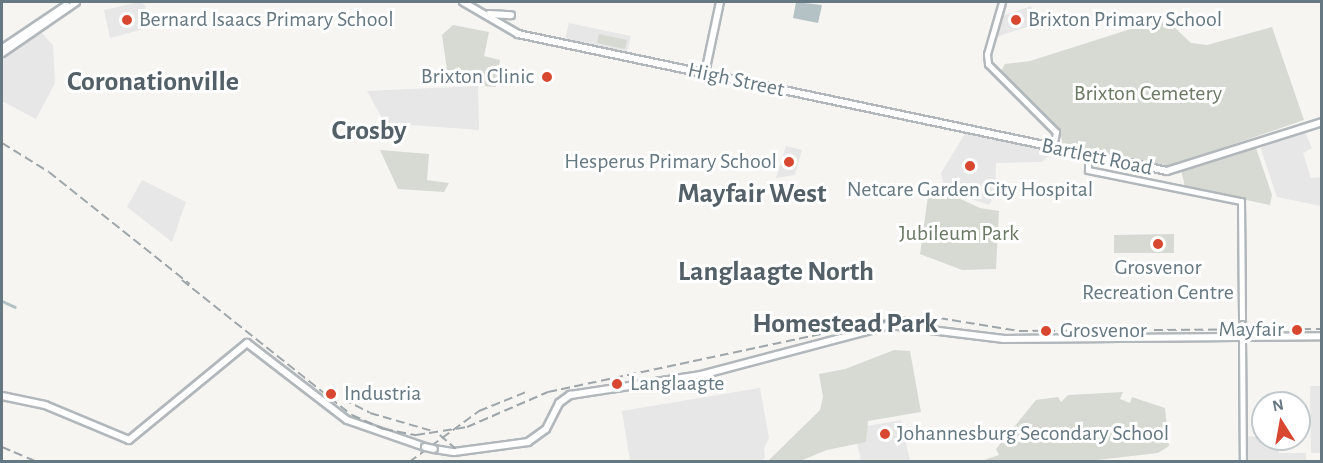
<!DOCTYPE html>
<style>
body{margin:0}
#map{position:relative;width:1323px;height:463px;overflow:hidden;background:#f6f5f2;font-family:"Alegreya Sans",sans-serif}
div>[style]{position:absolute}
.built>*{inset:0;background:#e6e7e6}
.green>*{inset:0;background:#d6dad2}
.water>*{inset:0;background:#b5c2c5}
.stream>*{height:1.5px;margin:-0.75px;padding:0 0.75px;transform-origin:0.75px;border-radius:0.75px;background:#b5c2c5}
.canal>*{height:3px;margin:-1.5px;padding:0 1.5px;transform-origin:1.5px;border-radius:1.5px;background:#b5c2c5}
.roads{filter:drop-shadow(2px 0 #b1b7bb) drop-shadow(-2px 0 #b1b7bb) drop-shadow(0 2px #b1b7bb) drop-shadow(0 -2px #b1b7bb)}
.secondary>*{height:5px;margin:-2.5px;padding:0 2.5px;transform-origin:2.5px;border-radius:2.5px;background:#fff}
.primary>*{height:6px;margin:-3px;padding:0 3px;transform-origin:3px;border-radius:3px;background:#fff}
.rail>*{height:1.5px;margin-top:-0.75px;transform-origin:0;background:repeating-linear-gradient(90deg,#9ea6aa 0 9px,transparent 0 13.5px)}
.bridges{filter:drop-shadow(2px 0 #b1b7bb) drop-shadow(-2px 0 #b1b7bb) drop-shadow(0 2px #b1b7bb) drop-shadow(0 -2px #b1b7bb)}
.secondary-bridge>*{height:5px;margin:-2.5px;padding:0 2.5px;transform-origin:2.5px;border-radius:2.5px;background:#fff}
.primary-bridge>*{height:6px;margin:-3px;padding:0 3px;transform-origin:3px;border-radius:3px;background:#fff}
.dots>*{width:16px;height:16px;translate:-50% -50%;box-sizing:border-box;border:3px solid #fff;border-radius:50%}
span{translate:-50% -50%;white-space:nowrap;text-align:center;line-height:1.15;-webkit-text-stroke:6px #fff;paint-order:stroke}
.poi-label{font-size:22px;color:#667882}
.left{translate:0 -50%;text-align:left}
.right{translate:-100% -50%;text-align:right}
.street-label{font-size:22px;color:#667882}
.park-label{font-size:22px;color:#6b7965}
.district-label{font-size:28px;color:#546067;font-weight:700}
.frame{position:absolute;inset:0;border:3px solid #667882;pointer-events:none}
.north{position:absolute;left:1251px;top:391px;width:60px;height:60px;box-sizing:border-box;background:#fff;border:2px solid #c2c9cd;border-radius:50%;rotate:349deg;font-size:16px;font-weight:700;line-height:24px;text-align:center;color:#667882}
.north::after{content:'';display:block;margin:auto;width:21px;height:27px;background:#d84830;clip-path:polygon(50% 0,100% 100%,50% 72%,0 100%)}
</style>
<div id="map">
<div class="built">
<i style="clip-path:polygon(140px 2px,145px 5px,151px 27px,110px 38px,104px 10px)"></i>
<i style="clip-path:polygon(1031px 6px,1036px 24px,993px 38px,999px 17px)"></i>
<i style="clip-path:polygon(569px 23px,631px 36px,627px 53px,565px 40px)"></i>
<i style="clip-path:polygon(39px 30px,53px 45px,55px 83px,36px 119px,2px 101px,2px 55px)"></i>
<i style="clip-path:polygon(478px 86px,479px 130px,385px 123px,367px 91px)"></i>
<i style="clip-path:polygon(1304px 130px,1312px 148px,1303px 153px,1311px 178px,1322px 177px,1321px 206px,1277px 197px,1261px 149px,1265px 143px)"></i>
<i style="clip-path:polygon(966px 132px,998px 138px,1055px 150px,1042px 162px,996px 163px,995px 195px,989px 205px,945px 190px,941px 173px)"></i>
<i style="clip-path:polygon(786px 146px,802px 150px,795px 175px,776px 178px)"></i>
<i style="clip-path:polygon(142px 180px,186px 202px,172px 242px,127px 207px)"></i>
<i style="clip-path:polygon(1310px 386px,1321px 386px,1321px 453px,1311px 453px)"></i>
<i style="clip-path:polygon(760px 388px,769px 438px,764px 448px,765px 458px,760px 461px,630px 461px,622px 411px)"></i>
<i style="clip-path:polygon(901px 420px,910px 461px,861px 461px,857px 443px,866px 442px,867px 426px)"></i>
<i style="clip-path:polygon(1246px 436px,1279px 439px,1279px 453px,1306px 453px,1306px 461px,1246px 461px)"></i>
</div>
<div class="green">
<i style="clip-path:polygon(1156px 21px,1171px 24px,1191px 43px,1207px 45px,1272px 27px,1304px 120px,1170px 166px,1063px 145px,1060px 131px,1001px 71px,1005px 64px,1030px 61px)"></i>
<i style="clip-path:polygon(453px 25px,489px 32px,484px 56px,500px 60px,496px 87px,449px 84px,442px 35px)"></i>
<i style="clip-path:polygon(599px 34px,627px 40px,625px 49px,597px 43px)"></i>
<i style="clip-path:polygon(1256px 148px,1272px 195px,1270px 205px,1185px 187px,1181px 170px)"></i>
<i style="clip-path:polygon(380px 150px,429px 154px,427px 180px,449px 183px,444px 192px,398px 189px)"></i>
<i style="clip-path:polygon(952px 195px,980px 208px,999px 211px,996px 269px,962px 270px,920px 254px,928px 196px)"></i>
<i style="clip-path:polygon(1174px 234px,1174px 253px,1114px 253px,1114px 235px)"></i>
<i style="clip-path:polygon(894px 350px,910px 351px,921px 412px,868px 421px,866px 442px,827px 450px,800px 461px,768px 461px,820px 410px,823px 397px,819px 374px,845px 369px)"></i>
<i style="clip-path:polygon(1123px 392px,1120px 399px,1130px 403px,1132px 397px,1165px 408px,1169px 446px,1158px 453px,1088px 461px,981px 461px,999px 455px,996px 449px,1036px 400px,1058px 397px,1061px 402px,1068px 395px)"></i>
</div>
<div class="water">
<i style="clip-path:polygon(796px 2px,822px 5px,818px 23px,793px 18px)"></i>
</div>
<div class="stream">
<i style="left:1003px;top:12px;width:10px;rotate:-73deg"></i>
</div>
<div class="canal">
<i style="left:2px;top:301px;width:14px;rotate:25deg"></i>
</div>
<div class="roads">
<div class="secondary">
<i style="left:1002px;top:2px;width:54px;rotate:106.1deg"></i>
<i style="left:987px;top:54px;width:10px;rotate:84deg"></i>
<i style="left:988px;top:64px;width:96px;rotate:45deg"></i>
<i style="left:1056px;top:132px;width:16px;rotate:101deg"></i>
<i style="left:2px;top:47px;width:77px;rotate:-33.9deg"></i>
<i style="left:2px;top:53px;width:90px;rotate:-34.6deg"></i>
<i style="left:1088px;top:153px;width:17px;rotate:90deg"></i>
<i style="left:1088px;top:170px;width:156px;rotate:11.5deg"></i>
<i style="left:1241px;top:201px;width:123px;rotate:89.5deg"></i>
<i style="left:1242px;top:334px;width:128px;rotate:89.6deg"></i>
</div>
<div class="primary">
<i style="left:463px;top:2px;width:64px;rotate:30.2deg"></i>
<i style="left:518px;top:34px;width:663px;rotate:11.92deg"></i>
<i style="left:1167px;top:171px;width:163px;rotate:-17.5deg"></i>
<i style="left:489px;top:14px;width:22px;rotate:3deg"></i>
<i style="left:705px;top:73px;width:73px;rotate:-78.1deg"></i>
<i style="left:2px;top:396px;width:44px;rotate:11.8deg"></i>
<i style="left:45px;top:405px;width:91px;rotate:22.6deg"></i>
<i style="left:129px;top:440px;width:153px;rotate:-39.4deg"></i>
<i style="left:247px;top:343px;width:126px;rotate:37.6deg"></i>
<i style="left:347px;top:420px;width:83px;rotate:19.1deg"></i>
<i style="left:434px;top:449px;width:20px;rotate:9deg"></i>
<i style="left:454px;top:452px;width:75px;rotate:-7.7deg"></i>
<i style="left:528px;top:442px;width:22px;rotate:-36deg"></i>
<i style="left:546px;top:429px;width:29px;rotate:-63deg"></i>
<i style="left:559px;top:403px;width:14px;rotate:-36deg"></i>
<i style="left:570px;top:395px;width:133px;rotate:-8.7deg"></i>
<i style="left:701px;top:375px;width:196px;rotate:-14.8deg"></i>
<i style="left:890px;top:325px;width:115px;rotate:7deg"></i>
<i style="left:1004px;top:339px;width:318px;rotate:-0.5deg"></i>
</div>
</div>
<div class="rail">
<i style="left:2px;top:143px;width:55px;rotate:31.7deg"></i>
<i style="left:49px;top:172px;width:180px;rotate:38.5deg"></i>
<i style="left:182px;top:280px;width:217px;rotate:38.5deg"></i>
<i style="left:352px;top:415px;width:35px;rotate:24deg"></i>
<i style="left:384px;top:429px;width:33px;rotate:11deg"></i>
<i style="left:416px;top:435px;width:52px;rotate:-8.9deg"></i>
<i style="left:467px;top:427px;width:88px;rotate:-23.4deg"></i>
<i style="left:548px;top:392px;width:362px;rotate:-12deg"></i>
<i style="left:902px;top:317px;width:37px;rotate:2deg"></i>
<i style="left:939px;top:318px;width:81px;rotate:9.2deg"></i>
<i style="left:1019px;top:331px;width:303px;rotate:-0.4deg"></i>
<i style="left:343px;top:399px;width:30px;rotate:27deg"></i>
<i style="left:370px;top:413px;width:69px;rotate:16.1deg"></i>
<i style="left:440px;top:435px;width:21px;rotate:41deg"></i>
<i style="left:2px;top:447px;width:39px;rotate:23deg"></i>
<i style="left:409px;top:462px;width:87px;rotate:-36.1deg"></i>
<i style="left:479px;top:411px;width:51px;rotate:-22deg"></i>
</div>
<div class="bridges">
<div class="secondary-bridge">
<i style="left:1242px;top:324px;width:10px;rotate:90deg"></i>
</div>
<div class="primary-bridge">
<i style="left:425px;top:447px;width:9px;rotate:13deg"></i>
</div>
</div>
<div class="dots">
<i style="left:127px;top:20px;background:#d84830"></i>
<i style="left:1016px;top:20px;background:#d84830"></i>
<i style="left:547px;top:77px;background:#d84830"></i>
<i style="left:789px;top:162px;background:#d84830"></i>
<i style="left:970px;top:166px;background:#d84830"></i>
<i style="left:1158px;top:244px;background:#d84830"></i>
<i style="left:1297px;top:330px;background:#d84830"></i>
<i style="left:1046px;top:331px;background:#d84830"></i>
<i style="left:617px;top:384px;background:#d84830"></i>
<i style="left:331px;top:394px;background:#d84830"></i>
<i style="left:885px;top:434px;background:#d84830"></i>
</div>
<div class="poi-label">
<span class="left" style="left:139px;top:20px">Bernard Isaacs Primary School</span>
<span class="left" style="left:1028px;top:20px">Brixton Primary School</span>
<span class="right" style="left:534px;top:77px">Brixton Clinic</span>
<span class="right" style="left:777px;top:162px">Hesperus Primary School</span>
<span style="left:970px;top:190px">Netcare Garden City Hospital</span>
<span style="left:1158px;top:280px">Grosvenor<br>Recreation Centre</span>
<span class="right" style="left:1284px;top:330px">Mayfair</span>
<span class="left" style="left:1060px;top:331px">Grosvenor</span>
<span class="left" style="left:630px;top:384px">Langlaagte</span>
<span class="left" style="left:344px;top:394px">Industria</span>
<span class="left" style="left:897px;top:434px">Johannesburg Secondary School</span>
</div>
<div class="street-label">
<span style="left:736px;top:80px;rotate:12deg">High Street</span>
<span style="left:1097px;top:157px;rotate:12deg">Bartlett Road</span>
</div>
<div class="park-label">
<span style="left:1148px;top:94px">Brixton Cemetery</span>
<span style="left:959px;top:234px">Jubileum Park</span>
</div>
<div class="district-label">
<span style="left:153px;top:82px">Coronationville</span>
<span style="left:369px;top:131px">Crosby</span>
<span style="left:752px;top:194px">Mayfair West</span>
<span style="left:776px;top:272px">Langlaagte North</span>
<span style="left:845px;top:324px">Homestead Park</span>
</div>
<div class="frame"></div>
<div class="north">N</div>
</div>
